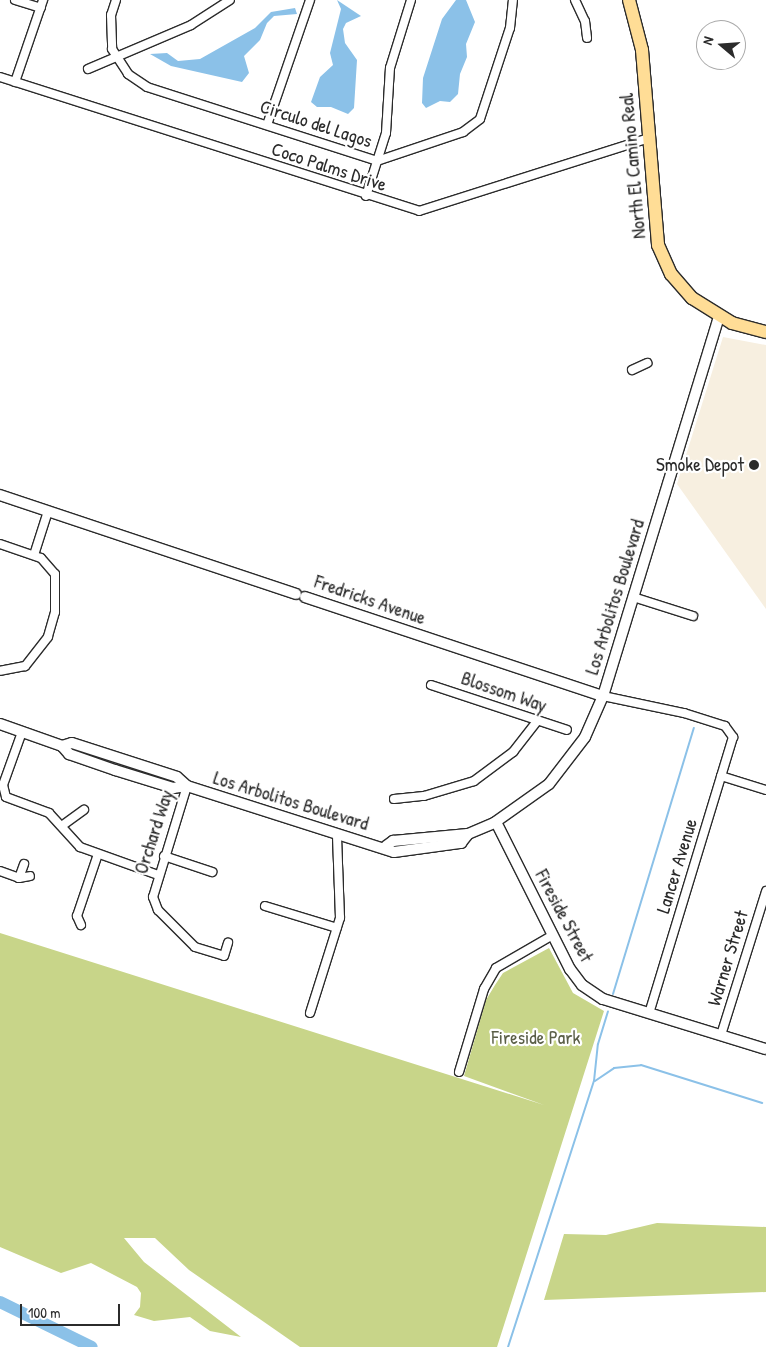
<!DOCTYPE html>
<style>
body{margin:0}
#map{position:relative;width:766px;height:1347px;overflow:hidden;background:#fff;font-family:"Patrick Hand",sans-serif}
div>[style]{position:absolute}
.built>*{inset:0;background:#f7efe0}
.green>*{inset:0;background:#c8d589}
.water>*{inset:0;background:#8bc1e8}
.stream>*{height:2px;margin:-1px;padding:0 1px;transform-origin:1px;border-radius:1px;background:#8bc1e8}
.river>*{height:12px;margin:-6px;padding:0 6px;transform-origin:6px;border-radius:6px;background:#8bc1e8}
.roads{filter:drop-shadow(1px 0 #2b2b2b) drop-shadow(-1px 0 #2b2b2b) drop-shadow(0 1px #2b2b2b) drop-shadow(0 -1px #2b2b2b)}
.minor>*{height:8px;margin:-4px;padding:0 4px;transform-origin:4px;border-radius:4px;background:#fff}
.tertiary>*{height:10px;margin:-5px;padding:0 5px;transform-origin:5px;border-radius:5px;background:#fff}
.primary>*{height:12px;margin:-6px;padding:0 6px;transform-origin:6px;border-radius:6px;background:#ffdd96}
.dots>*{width:14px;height:14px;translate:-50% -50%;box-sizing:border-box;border:2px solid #fff;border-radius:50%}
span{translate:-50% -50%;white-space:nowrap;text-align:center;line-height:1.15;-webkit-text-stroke:4.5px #fff;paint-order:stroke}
.street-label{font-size:19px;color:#2b2b2b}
.poi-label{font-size:19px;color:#2b2b2b}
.right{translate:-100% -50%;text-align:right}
.park-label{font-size:19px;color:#5a5e47}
.north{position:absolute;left:696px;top:20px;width:50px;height:50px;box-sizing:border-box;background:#fff;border:1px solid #aaa;border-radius:50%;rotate:288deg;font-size:14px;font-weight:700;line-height:20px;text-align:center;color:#2b2b2b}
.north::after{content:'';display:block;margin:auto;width:18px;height:22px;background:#2b2b2b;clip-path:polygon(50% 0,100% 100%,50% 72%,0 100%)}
.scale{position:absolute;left:20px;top:1304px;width:100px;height:22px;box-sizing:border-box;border:2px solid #2b2b2b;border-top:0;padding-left:6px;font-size:15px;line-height:18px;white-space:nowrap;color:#2b2b2b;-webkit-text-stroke:4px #fff;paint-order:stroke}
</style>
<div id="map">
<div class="built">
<i style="clip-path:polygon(723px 337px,766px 345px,766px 609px,677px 484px)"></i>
</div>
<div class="green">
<i style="clip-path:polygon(0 933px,544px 1105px,464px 1076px,486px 1000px,495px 985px,503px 973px,549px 948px,573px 993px,604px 1011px,497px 1347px,300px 1347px,189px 1270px,155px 1238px,124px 1238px,144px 1262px,241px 1337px,210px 1331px,190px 1317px,154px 1321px,134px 1315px,140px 1307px,141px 1293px,137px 1287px,91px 1263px,61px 1273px,0 1247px)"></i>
<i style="clip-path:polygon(657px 1223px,766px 1227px,766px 1292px,544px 1300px,564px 1234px,606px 1235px)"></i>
</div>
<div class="water">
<i style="clip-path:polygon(337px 0,361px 16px,346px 23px,343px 29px,345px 43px,357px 60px,354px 108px,348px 114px,331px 107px,317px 107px,311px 102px,320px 77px,333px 65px,330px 53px,341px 9px)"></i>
<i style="clip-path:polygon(456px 0,466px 0,475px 22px,466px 44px,467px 57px,460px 74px,458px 94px,450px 102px,440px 101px,426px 108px,422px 103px,423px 78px,442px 19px)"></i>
<i style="clip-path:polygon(295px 8px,297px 14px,274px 16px,267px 23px,260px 40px,244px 56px,249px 73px,242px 82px,171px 66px,150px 54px,167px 53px,178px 61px,200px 59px,255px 28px,271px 12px)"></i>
</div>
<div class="stream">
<i style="left:613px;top:994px;width:278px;rotate:-73.1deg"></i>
<i style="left:595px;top:1081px;width:23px;rotate:-34deg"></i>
<i style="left:614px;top:1068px;width:27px;rotate:-6deg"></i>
<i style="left:641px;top:1065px;width:127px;rotate:17.4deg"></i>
<i style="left:508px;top:1347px;width:280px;rotate:-72.1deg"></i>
<i style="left:594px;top:1081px;width:37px;rotate:-84deg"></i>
<i style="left:598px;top:1044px;width:34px;rotate:-73deg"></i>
</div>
<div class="river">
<i style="left:0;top:1302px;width:102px;rotate:26.1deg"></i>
</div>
<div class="roads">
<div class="minor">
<i style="left:15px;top:0;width:27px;rotate:17deg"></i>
<i style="left:116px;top:0;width:16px;rotate:108deg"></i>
<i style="left:111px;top:15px;width:34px;rotate:88deg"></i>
<i style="left:112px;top:49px;width:30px;rotate:57deg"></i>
<i style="left:128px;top:74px;width:23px;rotate:34deg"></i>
<i style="left:147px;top:87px;width:242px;rotate:17.8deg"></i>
<i style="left:377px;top:161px;width:91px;rotate:-18.6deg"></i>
<i style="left:463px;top:132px;width:21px;rotate:-37deg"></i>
<i style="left:480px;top:119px;width:96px;rotate:-71.8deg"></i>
<i style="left:510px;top:28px;width:28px;rotate:-84deg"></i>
<i style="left:575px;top:0;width:23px;rotate:65deg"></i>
<i style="left:585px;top:21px;width:17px;rotate:83deg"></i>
<i style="left:88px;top:69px;width:112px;rotate:-23.1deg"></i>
<i style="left:191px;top:25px;width:46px;rotate:-32.7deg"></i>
<i style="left:0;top:77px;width:440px;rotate:17.7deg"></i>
<i style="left:419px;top:211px;width:241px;rotate:-17.6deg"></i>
<i style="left:15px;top:82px;width:87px;rotate:-71.1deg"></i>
<i style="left:267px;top:125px;width:132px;rotate:-71deg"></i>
<i style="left:366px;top:196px;width:66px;rotate:-72.4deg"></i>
<i style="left:386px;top:133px;width:65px;rotate:-86.5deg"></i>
<i style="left:390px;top:68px;width:71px;rotate:-72.8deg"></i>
<i style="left:632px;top:370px;width:17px;rotate:-25deg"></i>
<i style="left:0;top:544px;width:43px;rotate:18.9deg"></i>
<i style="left:41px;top:558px;width:21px;rotate:49deg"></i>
<i style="left:55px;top:574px;width:38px;rotate:90deg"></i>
<i style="left:55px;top:612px;width:26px;rotate:106deg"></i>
<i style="left:48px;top:637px;width:37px;rotate:128deg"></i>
<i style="left:25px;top:666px;width:25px;rotate:169deg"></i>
<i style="left:34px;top:555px;width:46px;rotate:-72.3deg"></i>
<i style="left:633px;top:597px;width:63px;rotate:17.6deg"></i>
<i style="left:431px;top:685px;width:143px;rotate:18.3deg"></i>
<i style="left:603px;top:696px;width:83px;rotate:11.9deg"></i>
<i style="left:684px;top:713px;width:43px;rotate:17.6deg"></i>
<i style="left:725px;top:726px;width:14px;rotate:54deg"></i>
<i style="left:733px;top:737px;width:288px;rotate:106.9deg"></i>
<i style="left:22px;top:732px;width:56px;rotate:109.7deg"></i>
<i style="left:3px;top:785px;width:12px;rotate:76deg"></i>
<i style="left:6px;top:797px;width:46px;rotate:20.4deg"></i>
<i style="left:49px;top:813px;width:46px;rotate:47.6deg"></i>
<i style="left:80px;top:847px;width:83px;rotate:19.7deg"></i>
<i style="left:721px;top:776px;width:47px;rotate:17.3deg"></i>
<i style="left:187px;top:786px;width:116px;rotate:107deg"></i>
<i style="left:153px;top:897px;width:14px;rotate:69deg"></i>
<i style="left:158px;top:910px;width:52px;rotate:45deg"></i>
<i style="left:195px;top:947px;width:30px;rotate:17deg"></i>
<i style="left:224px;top:956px;width:14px;rotate:-73deg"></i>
<i style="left:394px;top:799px;width:30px;rotate:-6deg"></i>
<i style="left:424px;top:796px;width:52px;rotate:-16.7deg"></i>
<i style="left:474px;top:781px;width:49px;rotate:-36.6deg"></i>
<i style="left:513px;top:752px;width:39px;rotate:-52deg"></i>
<i style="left:63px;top:825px;width:26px;rotate:-36deg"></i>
<i style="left:164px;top:856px;width:51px;rotate:18.4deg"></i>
<i style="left:0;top:871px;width:20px;rotate:20deg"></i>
<i style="left:19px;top:878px;width:11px;rotate:-10deg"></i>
<i style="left:19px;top:878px;width:15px;rotate:-70deg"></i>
<i style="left:265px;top:906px;width:75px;rotate:17deg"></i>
<i style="left:81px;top:925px;width:10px;rotate:-114deg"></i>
<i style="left:77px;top:916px;width:65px;rotate:-71.3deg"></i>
<i style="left:310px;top:1013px;width:100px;rotate:-72.5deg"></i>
<i style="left:340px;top:918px;width:82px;rotate:-92.1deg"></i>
<i style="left:721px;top:1035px;width:151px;rotate:-72.6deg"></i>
<i style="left:459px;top:1072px;width:87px;rotate:-73.2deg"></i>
<i style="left:484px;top:989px;width:24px;rotate:-60deg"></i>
<i style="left:496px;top:968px;width:66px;rotate:-30.1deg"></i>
</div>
<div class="tertiary">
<i style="left:0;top:495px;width:312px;rotate:18.5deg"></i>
<i style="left:305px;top:597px;width:314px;rotate:18.4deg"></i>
<i style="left:0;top:724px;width:66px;rotate:19.5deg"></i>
<i style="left:62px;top:746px;width:11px;rotate:49deg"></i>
<i style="left:69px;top:754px;width:49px;rotate:19.2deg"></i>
<i style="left:115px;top:770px;width:61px;rotate:17.2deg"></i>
<i style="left:173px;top:788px;width:14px;rotate:-8deg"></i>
<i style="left:62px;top:746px;width:10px;rotate:-17deg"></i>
<i style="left:72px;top:743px;width:110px;rotate:17.9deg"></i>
<i style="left:177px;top:777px;width:13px;rotate:42deg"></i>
<i style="left:187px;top:786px;width:217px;rotate:17.7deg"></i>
<i style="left:394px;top:852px;width:68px;rotate:-7.7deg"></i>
<i style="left:461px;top:843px;width:11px;rotate:-52deg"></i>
<i style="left:496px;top:822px;width:165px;rotate:63.3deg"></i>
<i style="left:570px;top:969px;width:20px;rotate:53deg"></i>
<i style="left:582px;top:985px;width:25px;rotate:34deg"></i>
<i style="left:603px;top:999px;width:170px;rotate:17.1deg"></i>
<i style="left:386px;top:846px;width:9px;rotate:-36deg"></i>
<i style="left:393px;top:841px;width:75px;rotate:-5.3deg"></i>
<i style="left:468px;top:834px;width:28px;rotate:-23deg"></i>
<i style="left:494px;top:823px;width:67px;rotate:-35.3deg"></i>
<i style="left:549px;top:784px;width:59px;rotate:-52.5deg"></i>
<i style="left:585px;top:737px;width:45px;rotate:-66.3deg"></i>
<i style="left:603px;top:696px;width:397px;rotate:-73deg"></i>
</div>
<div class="primary">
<i style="left:629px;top:0;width:52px;rotate:75.4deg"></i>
<i style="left:642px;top:50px;width:196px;rotate:85.3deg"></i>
<i style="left:658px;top:245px;width:32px;rotate:66deg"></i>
<i style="left:671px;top:274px;width:32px;rotate:49deg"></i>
<i style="left:692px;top:298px;width:47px;rotate:32deg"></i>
<i style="left:732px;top:323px;width:35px;rotate:15deg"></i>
</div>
</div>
<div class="dots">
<i style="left:754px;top:465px;background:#2b2b2b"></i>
</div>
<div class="street-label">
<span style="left:316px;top:124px;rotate:18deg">Circulo del Lagos</span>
<span style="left:633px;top:166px;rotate:-95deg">North El Camino Real</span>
<span style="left:329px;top:167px;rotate:18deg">Coco Palms Drive</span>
<span style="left:615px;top:597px;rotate:-73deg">Los Arbolitos Boulevard</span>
<span style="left:370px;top:600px;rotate:19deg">Fredricks Avenue</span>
<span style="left:504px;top:692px;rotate:19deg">Blossom Way</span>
<span style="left:291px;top:801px;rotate:17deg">Los Arbolitos Boulevard</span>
<span style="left:154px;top:832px;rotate:-72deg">Orchard Way</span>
<span style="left:677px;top:866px;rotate:-73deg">Lancer Avenue</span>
<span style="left:564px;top:916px;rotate:62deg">Fireside Street</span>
<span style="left:728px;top:958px;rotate:-73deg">Warner Street</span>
</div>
<div class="poi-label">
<span class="right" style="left:744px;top:465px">Smoke Depot</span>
</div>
<div class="park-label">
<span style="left:536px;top:1038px">Fireside Park</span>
</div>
<div class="north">N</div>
<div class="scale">100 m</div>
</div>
